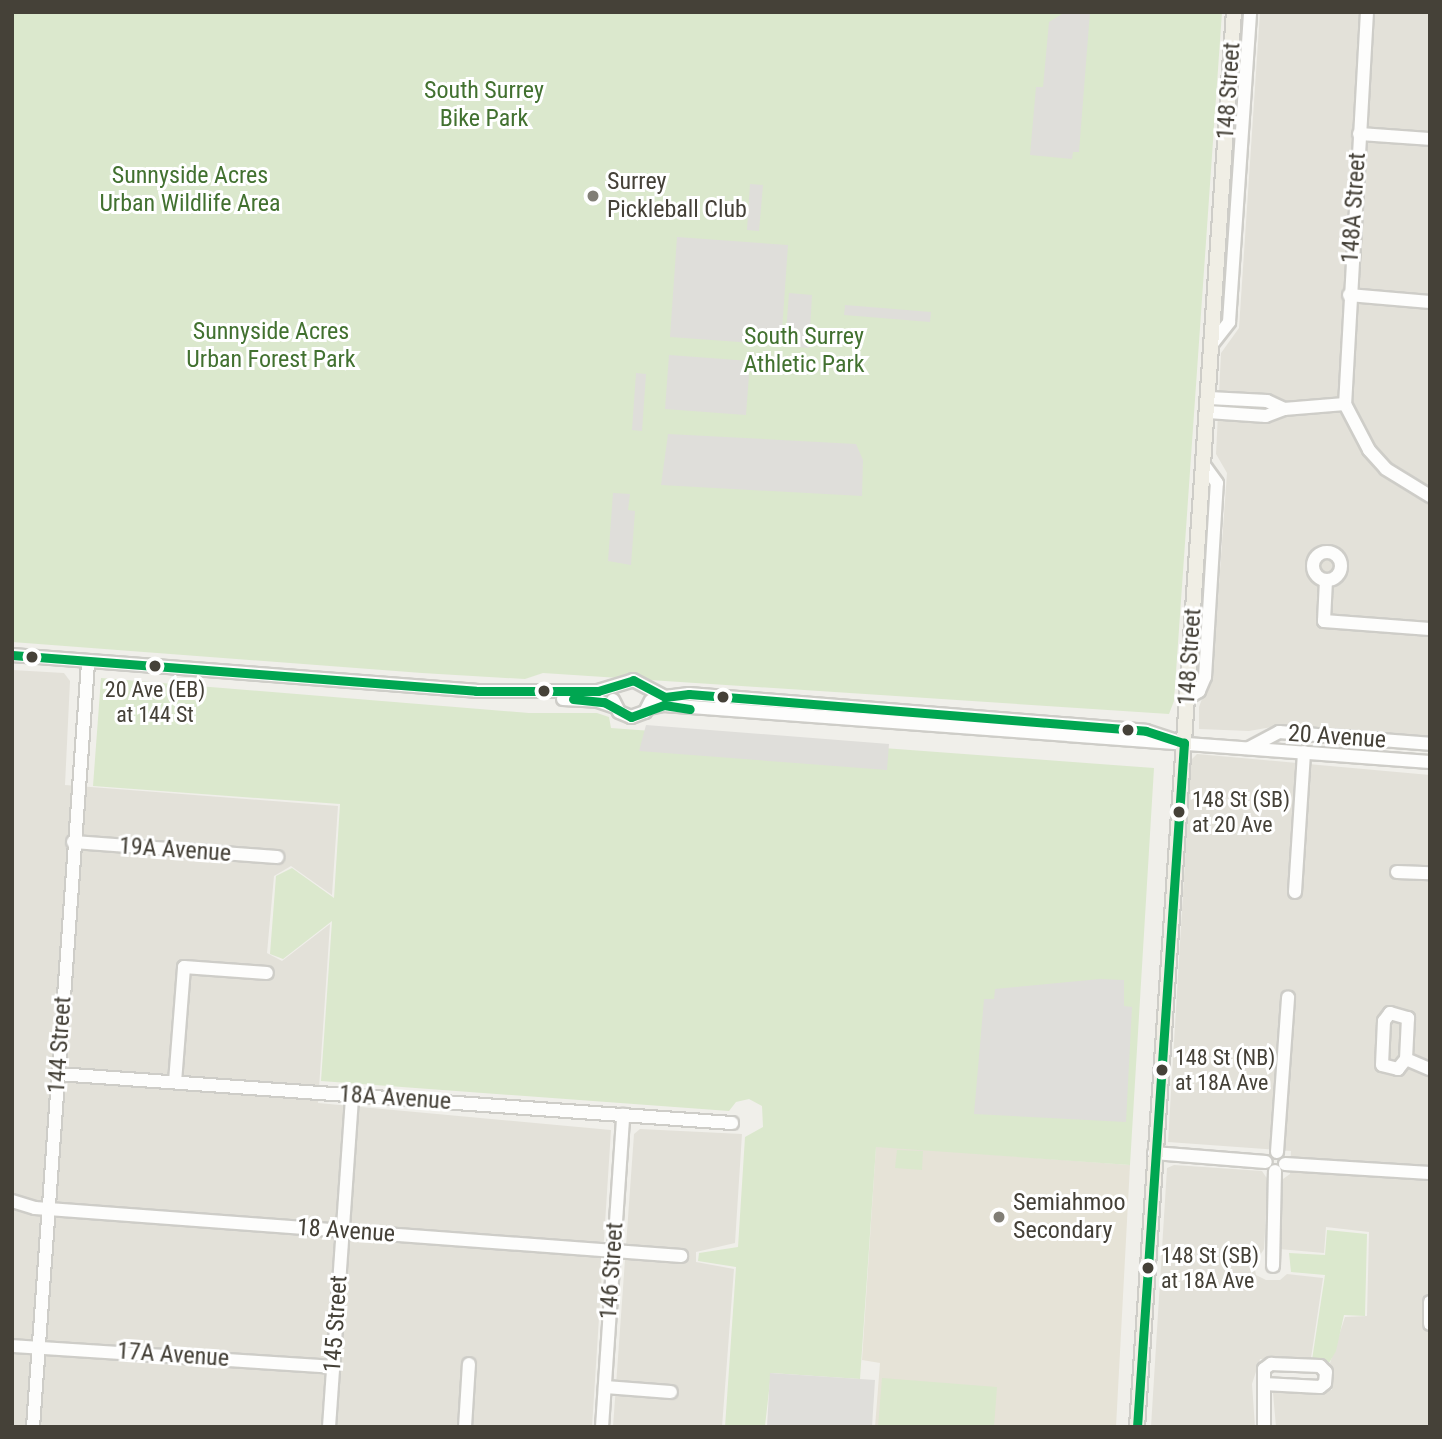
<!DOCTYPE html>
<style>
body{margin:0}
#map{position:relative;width:1442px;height:1439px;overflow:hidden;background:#f0efea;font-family:"Roboto Condensed",sans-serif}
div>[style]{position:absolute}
.residential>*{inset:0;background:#e3e1d9}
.education>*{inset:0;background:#e6e3d7}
.green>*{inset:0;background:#dbe8cd}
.parking>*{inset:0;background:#dfdeda}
.roads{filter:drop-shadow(2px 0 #cecdc8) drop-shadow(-2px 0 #cecdc8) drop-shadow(0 2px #cecdc8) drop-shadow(0 -2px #cecdc8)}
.minor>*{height:12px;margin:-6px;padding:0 6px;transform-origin:6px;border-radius:6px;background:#fdfdfc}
.minor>.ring{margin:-6px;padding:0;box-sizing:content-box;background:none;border:12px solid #fdfdfc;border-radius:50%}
.major>*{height:14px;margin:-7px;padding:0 7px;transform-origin:7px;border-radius:7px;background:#f0eee5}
.bus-1>*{height:9px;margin:-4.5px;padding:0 4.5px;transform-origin:4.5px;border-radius:4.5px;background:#00a651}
.dots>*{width:19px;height:19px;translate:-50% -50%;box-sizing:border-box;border:4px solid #fff;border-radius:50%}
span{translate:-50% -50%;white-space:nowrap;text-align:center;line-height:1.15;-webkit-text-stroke:6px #fff;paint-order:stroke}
.bus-label{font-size:22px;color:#454138}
.left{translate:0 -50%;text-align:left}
.park-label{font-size:24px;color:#427130}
.street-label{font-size:24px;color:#454138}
.poi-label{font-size:24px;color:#454138}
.frame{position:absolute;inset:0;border:14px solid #454138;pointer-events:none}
</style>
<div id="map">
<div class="residential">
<i style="clip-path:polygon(1260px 12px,1430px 12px,1430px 736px,1283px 725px,1249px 731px,1199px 729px,1199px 707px,1213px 668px,1227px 473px,1216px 454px,1221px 353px,1239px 328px)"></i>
<i style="clip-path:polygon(12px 670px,64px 673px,70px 681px,65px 785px,338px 806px,332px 895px,291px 866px,274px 876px,267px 953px,282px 961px,330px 924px,318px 1103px,611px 1130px,592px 1427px,12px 1427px)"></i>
<i style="clip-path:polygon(1197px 754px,1430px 775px,1430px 1427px,1276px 1427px,1273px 1393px,1332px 1390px,1330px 1363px,1345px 1317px,1367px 1316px,1369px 1232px,1326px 1227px,1324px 1253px,1279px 1249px,1283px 1179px,1290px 1174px,1291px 1151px,1168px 1142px,1191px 760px)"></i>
<i style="clip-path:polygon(640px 1129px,742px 1134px,735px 1243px,696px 1252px,696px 1262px,734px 1269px,722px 1427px,613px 1427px,634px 1134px)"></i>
<i style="clip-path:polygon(1174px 1165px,1262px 1171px,1268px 1180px,1264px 1249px,1254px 1265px,1256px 1275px,1266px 1280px,1280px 1280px,1287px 1274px,1323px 1278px,1311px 1358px,1260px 1359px,1252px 1384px,1255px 1427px,1151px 1427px,1167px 1168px)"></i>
</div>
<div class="education">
<i style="clip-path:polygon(876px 1146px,1130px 1165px,1116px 1427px,875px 1427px,880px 1363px,862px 1360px)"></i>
</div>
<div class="green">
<i style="clip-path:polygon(12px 12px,1222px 12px,1174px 701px,1169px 714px,543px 673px,525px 679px,422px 673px,12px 642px)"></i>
<i style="clip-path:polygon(101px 678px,529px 713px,597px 713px,609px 717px,611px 728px,1154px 768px,1130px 1165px,876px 1147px,860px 1379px,771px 1373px,765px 1426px,725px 1427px,736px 1267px,698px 1261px,699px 1253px,738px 1247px,745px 1137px,763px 1127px,762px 1106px,749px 1099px,736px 1102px,729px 1111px,321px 1081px,332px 921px,283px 959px,270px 954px,276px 876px,292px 868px,334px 898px,340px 804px,93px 786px)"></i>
<i style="clip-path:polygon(897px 1150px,923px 1151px,922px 1170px,895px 1168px)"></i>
<i style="clip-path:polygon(1327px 1230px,1367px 1234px,1365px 1316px,1344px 1315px,1336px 1351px,1329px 1363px,1312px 1360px,1325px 1275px,1291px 1272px,1289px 1253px,1325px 1255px)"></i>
<i style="clip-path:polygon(882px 1378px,997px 1387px,994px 1427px,878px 1427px)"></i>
</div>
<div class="parking">
<i style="clip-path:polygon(1090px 12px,1079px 152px,1073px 152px,1072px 159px,1030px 155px,1036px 87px,1043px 87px,1049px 22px,1062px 14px)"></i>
<i style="clip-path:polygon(750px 184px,763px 185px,759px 231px,747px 230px)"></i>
<i style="clip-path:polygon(677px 237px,788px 245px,781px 345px,670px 337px)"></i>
<i style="clip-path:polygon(789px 293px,812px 295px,809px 348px,785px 346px)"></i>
<i style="clip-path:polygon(845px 305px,931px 312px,930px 322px,844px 315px)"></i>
<i style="clip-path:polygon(669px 355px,750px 361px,746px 415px,665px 409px)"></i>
<i style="clip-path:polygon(636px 373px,646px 374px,642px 431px,632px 430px)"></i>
<i style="clip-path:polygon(668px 434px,856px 444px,863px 460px,862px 496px,661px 485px)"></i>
<i style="clip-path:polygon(613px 493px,630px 494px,628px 510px,635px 511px,631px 565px,608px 561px)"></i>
<i style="clip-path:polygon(646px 725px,889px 744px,887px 770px,639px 751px)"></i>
<i style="clip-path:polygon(1100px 979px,1124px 980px,1124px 1006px,1132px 1007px,1126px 1122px,974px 1114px,984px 999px,994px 999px,995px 989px)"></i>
<i style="clip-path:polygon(770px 1373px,875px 1380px,872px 1427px,767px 1427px)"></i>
</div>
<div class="roads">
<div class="minor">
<i style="left:1367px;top:12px;width:393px;rotate:93.2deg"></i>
<i style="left:1345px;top:404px;width:52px;rotate:62.4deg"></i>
<i style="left:1369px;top:450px;width:25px;rotate:48deg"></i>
<i style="left:1386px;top:469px;width:52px;rotate:31.5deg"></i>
<i style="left:1359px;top:134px;width:71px;rotate:4deg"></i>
<i style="left:1349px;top:295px;width:81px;rotate:4.9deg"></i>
<i style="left:1212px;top:344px;width:28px;rotate:-52deg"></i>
<i style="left:1229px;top:322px;width:311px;rotate:-86.1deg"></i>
<i style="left:1209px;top:398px;width:58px;rotate:3deg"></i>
<i style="left:1267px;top:401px;width:19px;rotate:25deg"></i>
<i style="left:1208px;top:412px;width:58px;rotate:3.9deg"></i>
<i style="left:1266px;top:416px;width:19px;rotate:-21deg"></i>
<i style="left:1284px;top:409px;width:61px;rotate:-4.7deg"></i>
<i class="ring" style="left:1313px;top:552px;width:16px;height:16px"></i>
<i style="left:1326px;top:580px;width:41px;rotate:92.8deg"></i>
<i style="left:1324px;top:621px;width:106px;rotate:4.3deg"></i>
<i style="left:12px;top:655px;width:465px;rotate:4.4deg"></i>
<i style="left:476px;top:691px;width:122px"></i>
<i style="left:598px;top:691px;width:37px;rotate:-17deg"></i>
<i style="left:633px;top:680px;width:36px;rotate:28deg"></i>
<i style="left:665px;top:697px;width:24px;rotate:-7deg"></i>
<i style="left:689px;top:694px;width:458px;rotate:4.6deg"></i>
<i style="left:1146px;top:731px;width:40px;rotate:18deg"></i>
<i style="left:1187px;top:698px;width:14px;rotate:-30deg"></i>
<i style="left:1199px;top:691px;width:15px;rotate:-67deg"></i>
<i style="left:1205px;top:677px;width:194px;rotate:-86.5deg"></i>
<i style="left:1217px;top:483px;width:22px;rotate:-126deg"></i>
<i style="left:563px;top:699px;width:35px;rotate:3deg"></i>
<i style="left:598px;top:701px;width:18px;rotate:19deg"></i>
<i style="left:613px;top:700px;width:13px;rotate:63deg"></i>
<i style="left:619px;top:712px;width:13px;rotate:23deg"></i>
<i style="left:631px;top:717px;width:15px;rotate:-20deg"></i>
<i style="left:645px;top:712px;width:13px;rotate:-63deg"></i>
<i style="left:648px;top:708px;width:16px;rotate:-11deg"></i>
<i style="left:664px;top:705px;width:768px;rotate:4.26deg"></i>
<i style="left:1249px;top:748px;width:34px;rotate:-28deg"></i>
<i style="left:1279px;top:732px;width:151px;rotate:4.5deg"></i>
<i style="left:73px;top:842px;width:205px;rotate:4.2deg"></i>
<i style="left:1397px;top:872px;width:33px;rotate:2deg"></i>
<i style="left:1295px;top:892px;width:140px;rotate:-86.3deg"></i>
<i style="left:1390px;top:1013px;width:19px;rotate:16deg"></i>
<i style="left:1408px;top:1018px;width:41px;rotate:92.8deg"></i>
<i style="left:1406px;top:1059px;width:13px;rotate:129deg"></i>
<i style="left:1398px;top:1069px;width:16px;rotate:-166deg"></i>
<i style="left:1382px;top:1065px;width:44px;rotate:-87.4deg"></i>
<i style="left:1384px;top:1021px;width:10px;rotate:-53deg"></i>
<i style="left:1406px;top:1059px;width:26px;rotate:23deg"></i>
<i style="left:58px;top:1074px;width:676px;rotate:4.16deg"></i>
<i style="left:175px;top:1082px;width:115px;rotate:-85.5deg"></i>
<i style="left:184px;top:967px;width:83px;rotate:4.1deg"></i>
<i style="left:1277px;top:1152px;width:155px;rotate:-85.9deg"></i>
<i style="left:1154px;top:1153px;width:112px;rotate:4.6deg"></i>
<i style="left:1285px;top:1164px;width:145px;rotate:3.6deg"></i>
<i style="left:12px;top:1201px;width:24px;rotate:17deg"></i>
<i style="left:35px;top:1208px;width:648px;rotate:4.25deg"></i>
<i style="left:1273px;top:1266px;width:95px;rotate:-88.8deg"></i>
<i style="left:1430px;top:1302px;width:22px;rotate:90deg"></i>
<i style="left:12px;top:1346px;width:322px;rotate:3.7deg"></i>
<i style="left:1271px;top:1364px;width:49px;rotate:2.3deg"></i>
<i style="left:1320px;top:1366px;width:8px;rotate:45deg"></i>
<i style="left:1326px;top:1372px;width:11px;rotate:95deg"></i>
<i style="left:1325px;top:1383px;width:6px;rotate:141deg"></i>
<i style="left:1320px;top:1387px;width:56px;rotate:-176.9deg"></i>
<i style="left:1264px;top:1384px;width:15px;rotate:-90deg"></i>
<i style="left:1264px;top:1369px;width:9px;rotate:-36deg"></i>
<i style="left:1264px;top:1384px;width:43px;rotate:90deg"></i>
<i style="left:605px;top:1387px;width:66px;rotate:4.3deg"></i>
<i style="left:33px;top:1427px;width:766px;rotate:-85.88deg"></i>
<i style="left:329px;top:1427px;width:333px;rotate:-86deg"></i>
<i style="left:465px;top:1427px;width:63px;rotate:-86.4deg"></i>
<i style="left:602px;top:1427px;width:313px;rotate:-86.1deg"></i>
</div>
<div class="major">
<i style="left:1137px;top:1427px;width:1418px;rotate:-86.08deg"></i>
</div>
</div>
<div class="bus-1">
<i style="left:12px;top:655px;width:465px;rotate:4.4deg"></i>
<i style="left:476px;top:691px;width:122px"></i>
<i style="left:598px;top:691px;width:37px;rotate:-17deg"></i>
<i style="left:633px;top:680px;width:36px;rotate:28deg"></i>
<i style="left:665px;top:697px;width:24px;rotate:-7deg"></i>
<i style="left:689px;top:694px;width:458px;rotate:4.6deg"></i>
<i style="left:1146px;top:731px;width:40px;rotate:18deg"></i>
<i style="left:573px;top:699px;width:31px;rotate:6deg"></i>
<i style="left:604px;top:702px;width:31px;rotate:29deg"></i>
<i style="left:631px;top:717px;width:35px;rotate:-20deg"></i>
<i style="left:664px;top:705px;width:26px;rotate:9deg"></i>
<i style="left:1137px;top:1427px;width:686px;rotate:-86.07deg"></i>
</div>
<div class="dots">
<i style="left:593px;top:196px;background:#817e76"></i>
<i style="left:32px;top:657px;background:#454138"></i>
<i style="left:155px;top:666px;background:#454138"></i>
<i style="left:544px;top:691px;background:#454138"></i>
<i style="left:723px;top:697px;background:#454138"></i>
<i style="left:1128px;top:730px;background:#454138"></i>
<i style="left:1179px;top:812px;background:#454138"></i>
<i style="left:1162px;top:1070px;background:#454138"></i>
<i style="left:999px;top:1217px;background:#817e76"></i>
<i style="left:1148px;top:1268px;background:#454138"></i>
</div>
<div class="bus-label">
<span style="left:155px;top:702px">20 Ave (EB)<br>at 144 St</span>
<span class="left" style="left:1192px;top:812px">148 St (SB)<br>at 20 Ave</span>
<span class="left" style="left:1175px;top:1070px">148 St (NB)<br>at 18A Ave</span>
<span class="left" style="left:1161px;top:1268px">148 St (SB)<br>at 18A Ave</span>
</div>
<div class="park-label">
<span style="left:484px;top:105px">South Surrey<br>Bike Park</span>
<span style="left:190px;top:190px">Sunnyside Acres<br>Urban Wildlife Area</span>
<span style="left:271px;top:346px">Sunnyside Acres<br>Urban Forest Park</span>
<span style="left:804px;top:351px">South Surrey<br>Athletic Park</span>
</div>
<div class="street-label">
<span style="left:1229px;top:91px;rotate:-86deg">148 Street</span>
<span style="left:1354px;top:208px;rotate:-86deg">148A Street</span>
<span style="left:1190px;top:657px;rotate:-86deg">148 Street</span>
<span style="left:1337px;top:737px;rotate:4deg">20 Avenue</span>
<span style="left:175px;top:850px;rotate:4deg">19A Avenue</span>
<span style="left:60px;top:1045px;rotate:-86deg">144 Street</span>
<span style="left:395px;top:1098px;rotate:4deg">18A Avenue</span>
<span style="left:346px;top:1231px;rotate:4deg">18 Avenue</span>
<span style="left:612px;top:1271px;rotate:-86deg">146 Street</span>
<span style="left:336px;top:1324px;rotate:-86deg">145 Street</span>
<span style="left:173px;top:1355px;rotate:4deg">17A Avenue</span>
</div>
<div class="poi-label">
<span class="left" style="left:607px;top:196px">Surrey<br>Pickleball Club</span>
<span class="left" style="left:1013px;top:1217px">Semiahmoo<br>Secondary</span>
</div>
<div class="frame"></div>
</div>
